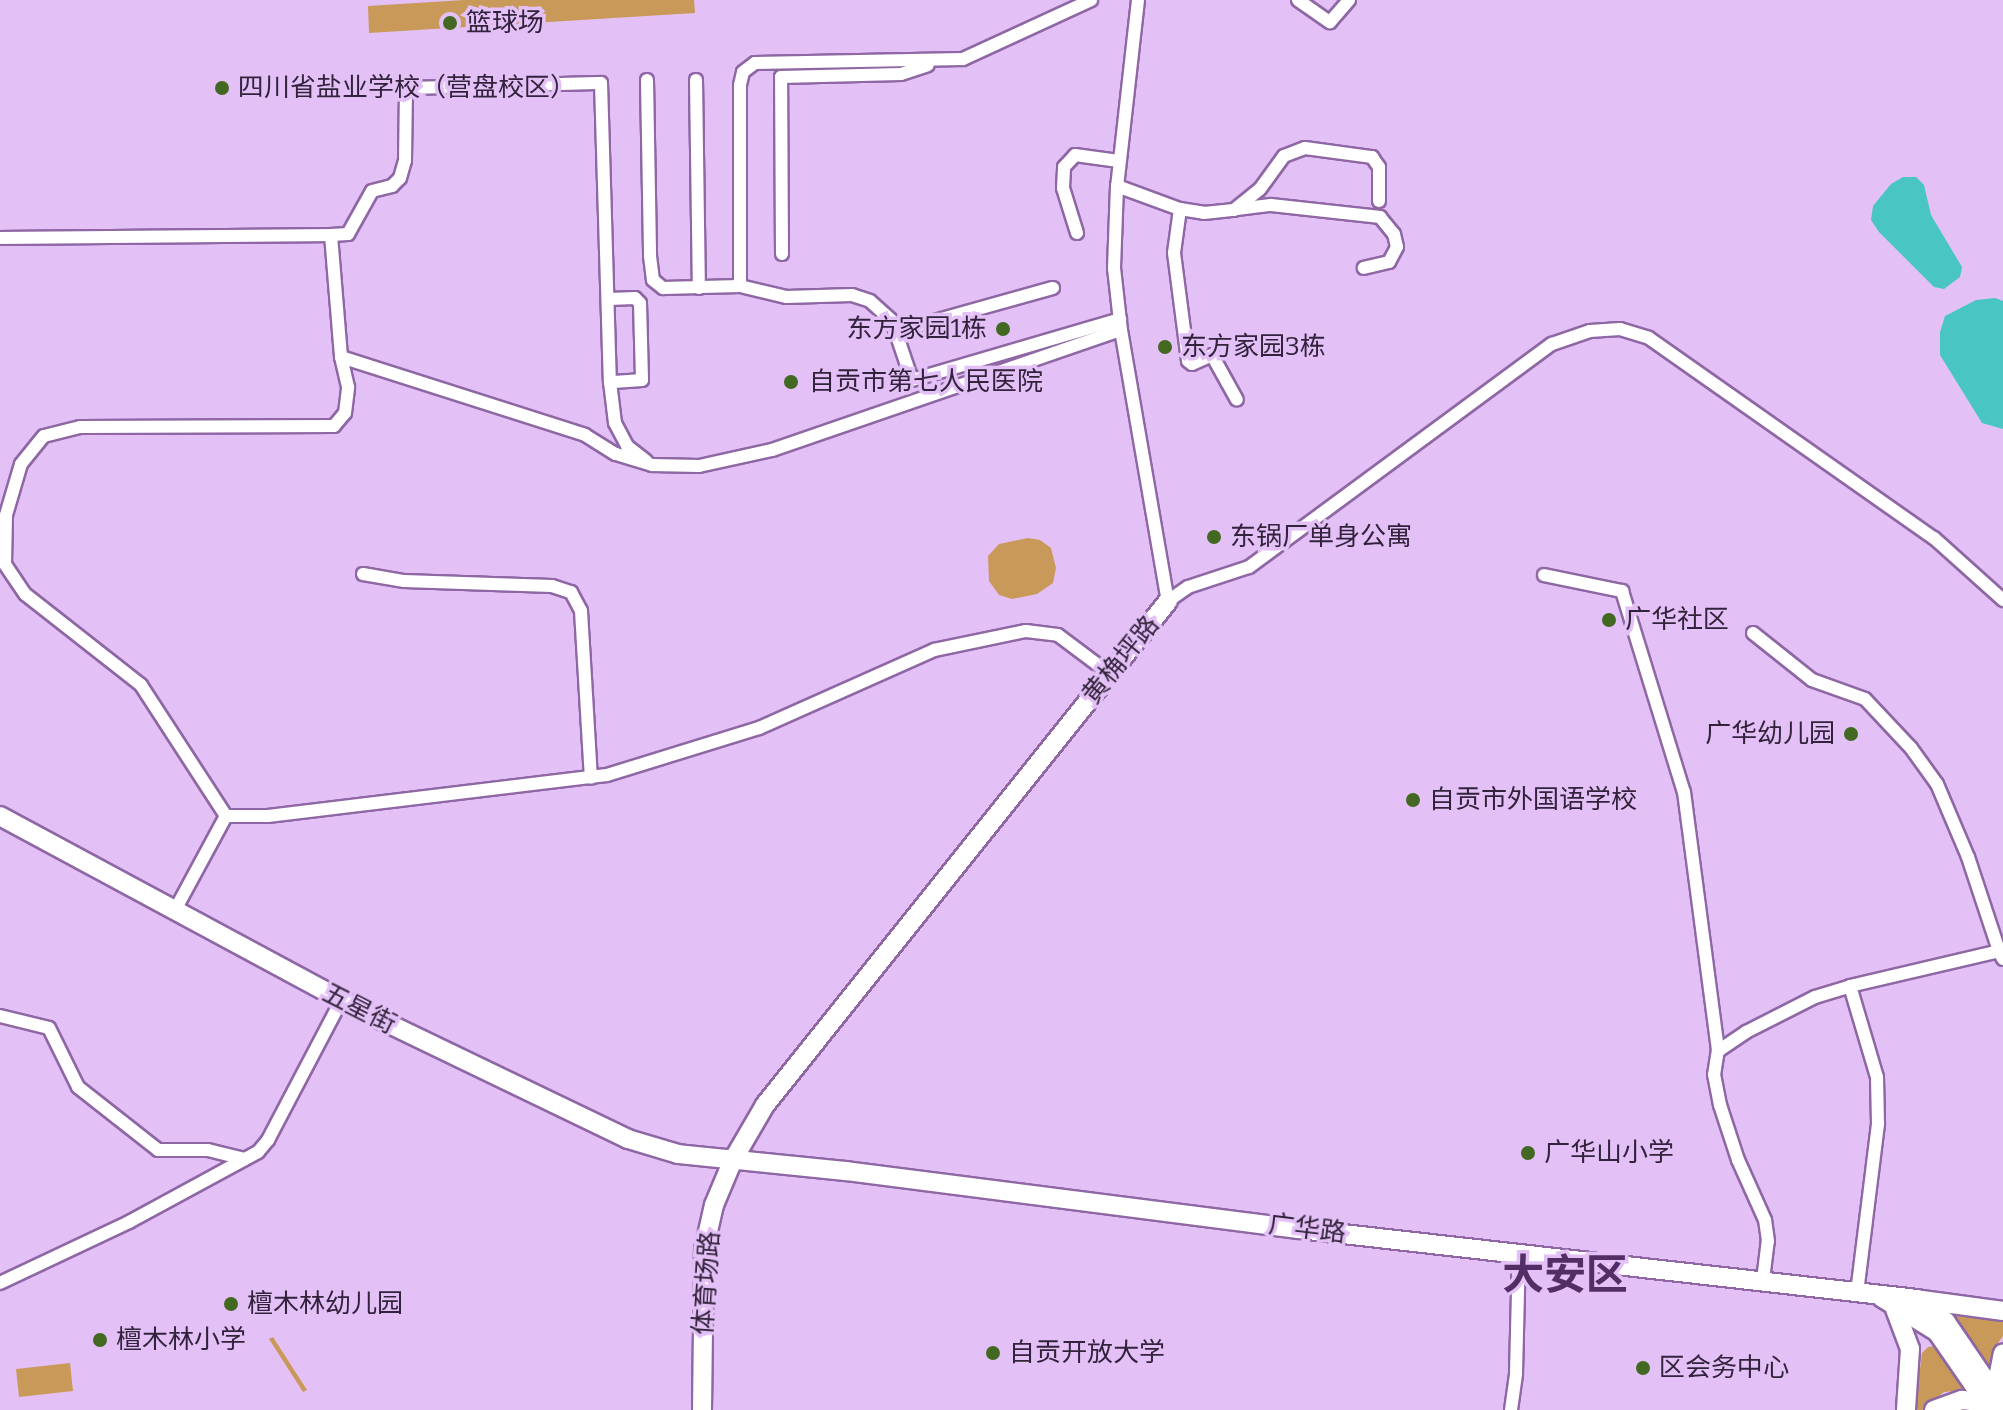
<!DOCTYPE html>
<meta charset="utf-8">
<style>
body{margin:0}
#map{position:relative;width:2003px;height:1410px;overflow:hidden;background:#e3c1f7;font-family:Bitter,"Noto Sans SC",serif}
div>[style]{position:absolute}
.green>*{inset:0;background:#c9995a}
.water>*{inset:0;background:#49c6c3}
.roads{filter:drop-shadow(2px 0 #8e67a4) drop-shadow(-2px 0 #8e67a4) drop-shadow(0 2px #8e67a4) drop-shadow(0 -2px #8e67a4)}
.minor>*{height:12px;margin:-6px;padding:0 6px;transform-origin:6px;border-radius:6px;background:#fff}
.secondary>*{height:18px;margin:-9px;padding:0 9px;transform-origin:9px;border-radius:9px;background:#fff}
.dots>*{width:22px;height:22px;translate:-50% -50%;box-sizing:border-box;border:4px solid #e3c1f7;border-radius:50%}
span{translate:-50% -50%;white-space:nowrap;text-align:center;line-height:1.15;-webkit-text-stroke:7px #e3c1f7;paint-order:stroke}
.poi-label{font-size:26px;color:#32223b}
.left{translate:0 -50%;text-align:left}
.right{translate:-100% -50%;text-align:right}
.street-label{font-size:26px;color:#32223b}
.town-label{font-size:42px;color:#532e66;font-weight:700}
</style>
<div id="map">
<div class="green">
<i style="clip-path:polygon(464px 0,694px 0,695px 13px,369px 33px,368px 6px)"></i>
<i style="clip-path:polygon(1028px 538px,1040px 540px,1051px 548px,1056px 568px,1053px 583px,1037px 594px,1012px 599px,999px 595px,989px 581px,988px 556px,999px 544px)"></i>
<i style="clip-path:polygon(1951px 1314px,2003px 1320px,2003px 1336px,1993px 1350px,1989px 1368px)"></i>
<i style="clip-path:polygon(273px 1337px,307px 1390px,303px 1392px,269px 1339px)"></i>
<i style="clip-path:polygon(1937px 1346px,1968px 1390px,1944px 1392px,1922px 1410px,1915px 1410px,1922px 1353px,1928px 1347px)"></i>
<i style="clip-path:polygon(70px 1363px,73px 1391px,19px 1397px,16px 1369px)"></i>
</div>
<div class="water">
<i style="clip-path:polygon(1903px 177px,1916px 177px,1924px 185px,1931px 215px,1962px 267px,1960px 277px,1944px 289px,1934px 287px,1879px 232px,1871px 220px,1873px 206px,1891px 184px)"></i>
<i style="clip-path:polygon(1995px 298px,2003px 301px,2003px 429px,1982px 423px,1940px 355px,1940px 332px,1945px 316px,1976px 300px)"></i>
</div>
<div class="roads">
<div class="minor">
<i style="left:1138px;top:0;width:187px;rotate:96.4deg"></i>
<i style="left:1117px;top:186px;width:82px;rotate:92.1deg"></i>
<i style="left:1114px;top:268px;width:62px;rotate:83.6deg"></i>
<i style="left:1121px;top:330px;width:275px;rotate:80.2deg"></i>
<i style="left:1168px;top:601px;width:24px;rotate:-35deg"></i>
<i style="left:1188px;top:587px;width:64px;rotate:-18.2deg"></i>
<i style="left:1249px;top:567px;width:376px;rotate:-36.4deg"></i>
<i style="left:1552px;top:344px;width:40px;rotate:-18.9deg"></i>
<i style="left:1590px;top:331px;width:30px;rotate:-4deg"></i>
<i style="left:1620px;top:329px;width:30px;rotate:17deg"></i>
<i style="left:1649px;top:338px;width:348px;rotate:35.1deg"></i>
<i style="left:1934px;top:538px;width:93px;rotate:41.9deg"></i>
<i style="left:1298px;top:0;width:39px;rotate:35deg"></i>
<i style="left:1330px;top:22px;width:29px;rotate:-49deg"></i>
<i style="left:647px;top:80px;width:176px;rotate:89deg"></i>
<i style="left:650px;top:256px;width:24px;rotate:83deg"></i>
<i style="left:653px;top:280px;width:13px;rotate:39deg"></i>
<i style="left:663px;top:288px;width:77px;rotate:-1.5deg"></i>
<i style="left:740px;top:286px;width:47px;rotate:13.4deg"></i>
<i style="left:786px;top:297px;width:66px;rotate:-1.7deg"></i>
<i style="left:852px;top:295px;width:19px;rotate:18deg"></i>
<i style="left:870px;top:301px;width:30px;rotate:42deg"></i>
<i style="left:892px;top:321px;width:62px;rotate:71.3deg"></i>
<i style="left:912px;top:380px;width:217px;rotate:-16.3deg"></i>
<i style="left:696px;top:80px;width:208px;rotate:89.2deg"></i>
<i style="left:1117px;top:186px;width:67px;rotate:20.1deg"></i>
<i style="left:1180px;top:209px;width:24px;rotate:9deg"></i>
<i style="left:1204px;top:213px;width:30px;rotate:-6deg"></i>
<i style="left:1234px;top:210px;width:33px;rotate:-39deg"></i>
<i style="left:1260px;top:189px;width:41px;rotate:-54deg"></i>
<i style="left:1284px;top:156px;width:22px;rotate:-21deg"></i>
<i style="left:1305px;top:148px;width:68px;rotate:7.7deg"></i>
<i style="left:1372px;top:157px;width:12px;rotate:55deg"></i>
<i style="left:1379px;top:167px;width:34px;rotate:90deg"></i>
<i style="left:1180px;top:209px;width:44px;rotate:97.8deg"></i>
<i style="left:1174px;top:253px;width:109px;rotate:82.6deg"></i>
<i style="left:1188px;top:361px;width:5px;rotate:37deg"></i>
<i style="left:1192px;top:364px;width:22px;rotate:-24deg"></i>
<i style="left:1212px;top:355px;width:51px;rotate:60.9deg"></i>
<i style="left:1237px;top:209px;width:34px;rotate:-7deg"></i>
<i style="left:1271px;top:205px;width:110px;rotate:6.3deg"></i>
<i style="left:1380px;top:217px;width:22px;rotate:51deg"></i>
<i style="left:1394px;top:234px;width:13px;rotate:77deg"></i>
<i style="left:1397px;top:247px;width:17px;rotate:118deg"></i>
<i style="left:1389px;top:262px;width:26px;rotate:167deg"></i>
<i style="left:1077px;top:233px;width:47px;rotate:-107.3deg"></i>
<i style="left:1063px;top:188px;width:21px;rotate:-87deg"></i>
<i style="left:1064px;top:167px;width:16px;rotate:-47deg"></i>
<i style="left:1075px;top:155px;width:44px;rotate:7.8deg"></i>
<i style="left:331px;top:235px;width:17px;rotate:-3deg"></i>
<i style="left:348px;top:234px;width:49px;rotate:-60.8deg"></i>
<i style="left:372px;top:191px;width:21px;rotate:-14deg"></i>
<i style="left:392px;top:186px;width:11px;rotate:-45deg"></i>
<i style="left:400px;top:178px;width:18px;rotate:-74deg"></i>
<i style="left:405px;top:161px;width:73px;rotate:-89.2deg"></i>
<i style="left:406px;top:88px;width:195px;rotate:-1.5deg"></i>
<i style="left:601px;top:83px;width:299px;rotate:88.3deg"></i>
<i style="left:610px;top:382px;width:41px;rotate:83deg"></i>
<i style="left:615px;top:423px;width:26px;rotate:62deg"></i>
<i style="left:627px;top:446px;width:24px;rotate:38deg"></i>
<i style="left:0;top:238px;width:331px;rotate:-0.5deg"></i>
<i style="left:331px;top:235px;width:122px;rotate:85.3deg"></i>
<i style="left:341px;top:357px;width:256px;rotate:17.7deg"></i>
<i style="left:585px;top:435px;width:36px;rotate:32deg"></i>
<i style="left:616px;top:454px;width:38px;rotate:17deg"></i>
<i style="left:652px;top:465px;width:47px;rotate:1.2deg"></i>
<i style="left:699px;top:466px;width:75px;rotate:-12.4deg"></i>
<i style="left:772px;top:450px;width:369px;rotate:-19deg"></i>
<i style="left:782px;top:254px;width:177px;rotate:-90.3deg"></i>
<i style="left:781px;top:77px;width:120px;rotate:-1.4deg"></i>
<i style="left:901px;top:74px;width:28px;rotate:-18deg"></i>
<i style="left:740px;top:286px;width:201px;rotate:-90deg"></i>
<i style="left:740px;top:85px;width:13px;rotate:-77deg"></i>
<i style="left:743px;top:72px;width:15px;rotate:-37deg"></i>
<i style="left:755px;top:63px;width:208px;rotate:-1.1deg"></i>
<i style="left:963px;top:59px;width:141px;rotate:-24.7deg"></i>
<i style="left:609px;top:299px;width:26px;rotate:-2deg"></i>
<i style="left:635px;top:298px;width:7px;rotate:45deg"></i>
<i style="left:640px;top:303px;width:77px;rotate:88.5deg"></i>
<i style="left:642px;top:380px;width:32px;rotate:176deg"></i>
<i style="left:895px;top:332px;width:164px;rotate:-15.6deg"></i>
<i style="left:363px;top:574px;width:42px;rotate:9.7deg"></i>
<i style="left:404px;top:581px;width:148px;rotate:1.9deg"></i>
<i style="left:552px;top:586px;width:20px;rotate:18deg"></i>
<i style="left:571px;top:592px;width:21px;rotate:62deg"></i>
<i style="left:581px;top:611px;width:167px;rotate:86.6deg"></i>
<i style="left:1544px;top:575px;width:80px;rotate:11.6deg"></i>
<i style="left:1622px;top:591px;width:210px;rotate:72.9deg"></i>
<i style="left:1684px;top:792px;width:261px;rotate:82.5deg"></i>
<i style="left:1753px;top:633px;width:75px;rotate:38.5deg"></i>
<i style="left:1812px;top:680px;width:56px;rotate:19.7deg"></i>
<i style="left:1865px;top:699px;width:67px;rotate:46.8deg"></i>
<i style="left:1911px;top:748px;width:44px;rotate:54.2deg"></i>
<i style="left:1937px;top:784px;width:79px;rotate:67deg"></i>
<i style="left:1968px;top:857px;width:99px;rotate:71.7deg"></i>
<i style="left:226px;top:816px;width:42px"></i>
<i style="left:268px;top:816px;width:341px;rotate:-6.9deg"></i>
<i style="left:607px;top:775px;width:159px;rotate:-17.2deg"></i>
<i style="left:759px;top:728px;width:192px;rotate:-24deg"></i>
<i style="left:934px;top:650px;width:94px;rotate:-11.7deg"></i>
<i style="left:1026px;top:631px;width:32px;rotate:7deg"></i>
<i style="left:1058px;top:635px;width:65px;rotate:36.9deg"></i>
<i style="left:174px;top:912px;width:109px;rotate:-61.6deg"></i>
<i style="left:226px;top:816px;width:156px;rotate:-123deg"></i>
<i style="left:141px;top:685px;width:147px;rotate:-141.9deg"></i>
<i style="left:25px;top:594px;width:36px;rotate:-124deg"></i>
<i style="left:5px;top:564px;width:49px;rotate:-88.8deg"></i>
<i style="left:6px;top:515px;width:53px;rotate:-73.6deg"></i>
<i style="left:21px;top:464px;width:36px;rotate:-51deg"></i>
<i style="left:44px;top:436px;width:37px;rotate:-14deg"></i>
<i style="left:80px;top:427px;width:254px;rotate:-0.2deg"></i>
<i style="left:334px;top:426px;width:17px;rotate:-50deg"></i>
<i style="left:345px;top:413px;width:26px;rotate:-83deg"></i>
<i style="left:348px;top:387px;width:31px;rotate:-103deg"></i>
<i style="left:1850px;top:986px;width:153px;rotate:-13.2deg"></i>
<i style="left:1999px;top:951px;width:9px;rotate:63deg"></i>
<i style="left:0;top:1016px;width:50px;rotate:13.8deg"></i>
<i style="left:49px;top:1028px;width:66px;rotate:63.8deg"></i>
<i style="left:78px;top:1087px;width:102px;rotate:38.2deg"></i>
<i style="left:158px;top:1150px;width:50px"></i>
<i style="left:208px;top:1150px;width:38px;rotate:14deg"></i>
<i style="left:1763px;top:1280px;width:39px;rotate:-83deg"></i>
<i style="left:1768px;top:1241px;width:21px;rotate:-98deg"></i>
<i style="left:1765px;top:1220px;width:66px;rotate:-114.2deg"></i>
<i style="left:1738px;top:1160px;width:58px;rotate:-108.1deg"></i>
<i style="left:1720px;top:1105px;width:31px;rotate:-101deg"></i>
<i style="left:1714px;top:1075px;width:24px;rotate:-81deg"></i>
<i style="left:1718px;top:1051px;width:34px;rotate:-34deg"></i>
<i style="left:1746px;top:1032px;width:77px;rotate:-26.9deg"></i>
<i style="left:1815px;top:997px;width:37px;rotate:-17deg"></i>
<i style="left:1850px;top:986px;width:95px;rotate:73.5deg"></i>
<i style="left:1877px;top:1077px;width:47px;rotate:88.8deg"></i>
<i style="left:1878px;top:1124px;width:169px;rotate:97.1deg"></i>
<i style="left:0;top:1283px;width:143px;rotate:-25.3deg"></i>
<i style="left:129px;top:1222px;width:147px;rotate:-28.5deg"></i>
<i style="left:258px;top:1152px;width:16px;rotate:-50deg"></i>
<i style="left:268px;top:1140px;width:157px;rotate:-62.3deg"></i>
<i style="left:1511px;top:1410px;width:37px;rotate:-82deg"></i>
<i style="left:1516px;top:1373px;width:121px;rotate:-88.6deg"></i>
</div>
<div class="secondary">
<i style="left:0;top:816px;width:407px;rotate:28.3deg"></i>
<i style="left:358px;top:1009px;width:300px;rotate:25.7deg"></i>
<i style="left:628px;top:1139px;width:52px;rotate:16.7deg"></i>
<i style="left:678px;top:1154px;width:169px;rotate:5.8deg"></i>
<i style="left:846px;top:1171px;width:457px;rotate:7.3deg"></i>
<i style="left:1299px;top:1229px;width:622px;rotate:6.46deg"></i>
<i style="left:1917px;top:1299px;width:37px;rotate:38deg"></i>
<i style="left:1946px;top:1322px;width:102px;rotate:55.8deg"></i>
<i style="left:1881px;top:1297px;width:66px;rotate:32deg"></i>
<i style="left:1937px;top:1332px;width:91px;rotate:55.3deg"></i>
<i style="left:1922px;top:1300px;width:82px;rotate:7.7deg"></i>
<i style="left:1895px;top:1309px;width:43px;rotate:69.4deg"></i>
<i style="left:1910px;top:1349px;width:61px;rotate:93.8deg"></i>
<i style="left:2001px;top:1398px;width:20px;rotate:-99deg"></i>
<i style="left:1998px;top:1378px;width:25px;rotate:-79deg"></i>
<i style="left:702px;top:1410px;width:161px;rotate:-89.3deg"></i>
<i style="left:704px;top:1249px;width:45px;rotate:-77.2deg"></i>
<i style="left:714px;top:1205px;width:49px;rotate:-67.1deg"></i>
<i style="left:733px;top:1160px;width:64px;rotate:-59.8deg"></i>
<i style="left:765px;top:1105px;width:645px;rotate:-51.35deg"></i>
<i style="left:1934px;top:1410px;width:30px;rotate:-20deg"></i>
<i style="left:1962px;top:1400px;width:10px;rotate:6deg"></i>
<i style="left:1972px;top:1401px;width:20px;rotate:27deg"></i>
</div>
</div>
<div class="dots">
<i style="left:450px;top:23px;background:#436822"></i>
<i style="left:222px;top:88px;background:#436822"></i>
<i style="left:1003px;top:329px;background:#436822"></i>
<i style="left:1165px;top:347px;background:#436822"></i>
<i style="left:791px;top:382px;background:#436822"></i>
<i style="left:1214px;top:537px;background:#436822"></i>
<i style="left:1609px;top:620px;background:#436822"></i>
<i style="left:1851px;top:734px;background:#436822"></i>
<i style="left:1413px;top:800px;background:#436822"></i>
<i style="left:1528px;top:1153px;background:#436822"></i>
<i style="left:231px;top:1304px;background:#436822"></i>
<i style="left:100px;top:1340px;background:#436822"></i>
<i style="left:993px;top:1353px;background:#436822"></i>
<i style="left:1643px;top:1368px;background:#436822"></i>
</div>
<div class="poi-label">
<span class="left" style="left:466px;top:23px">篮球场</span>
<span class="left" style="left:238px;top:88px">四川省盐业学校（营盘校区）</span>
<span class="right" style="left:987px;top:329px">东方家园1栋</span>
<span class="left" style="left:1181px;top:347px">东方家园3栋</span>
<span class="left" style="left:809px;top:382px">自贡市第七人民医院</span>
<span class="left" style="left:1230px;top:537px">东锅厂单身公寓</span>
<span class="left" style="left:1625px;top:620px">广华社区</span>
<span class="right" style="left:1835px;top:734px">广华幼儿园</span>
<span class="left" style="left:1429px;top:800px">自贡市外国语学校</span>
<span class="left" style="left:1544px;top:1153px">广华山小学</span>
<span class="left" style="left:247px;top:1304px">檀木林幼儿园</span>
<span class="left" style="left:116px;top:1340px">檀木林小学</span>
<span class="left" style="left:1009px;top:1353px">自贡开放大学</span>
<span class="left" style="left:1659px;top:1368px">区会务中心</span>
</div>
<div class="street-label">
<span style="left:1121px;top:660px;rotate:-51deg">黄桷坪路</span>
<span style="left:359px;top:1009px;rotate:27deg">五星街</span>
<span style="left:1307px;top:1229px;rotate:7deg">广华路</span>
<span style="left:707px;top:1283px;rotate:-86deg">体育场路</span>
</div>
<div class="town-label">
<span style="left:1565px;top:1275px">大安区</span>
</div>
</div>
